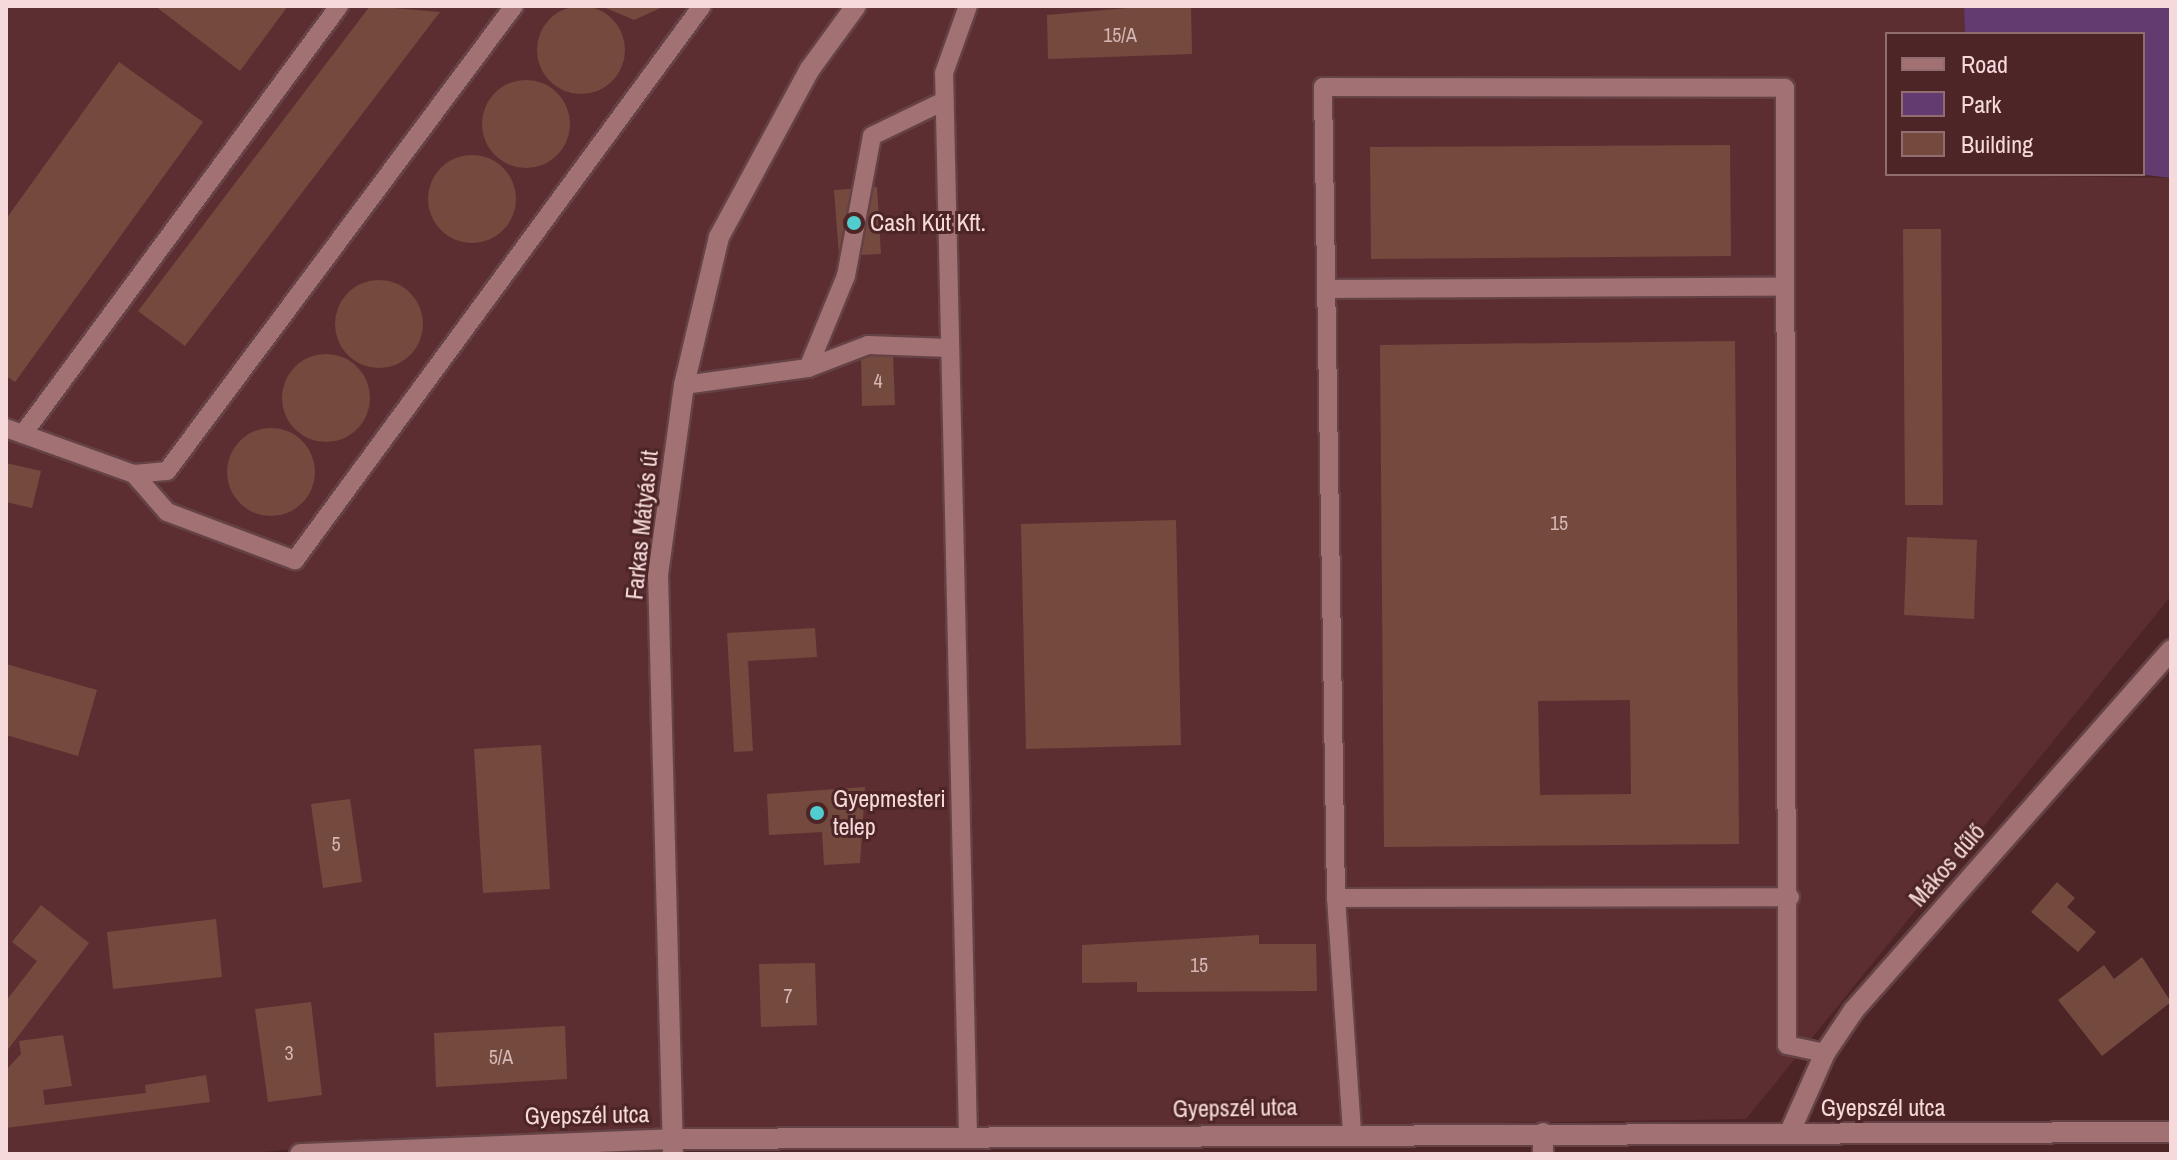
<!DOCTYPE html>
<meta charset="utf-8">
<style>
body{margin:0}
#map{position:relative;width:2177px;height:1160px;overflow:hidden;background:#4d2527;font-family:"Archivo Narrow",sans-serif}
div>[style]{position:absolute}
.built>*{inset:0;background:#5d2e31}
.green>*{inset:0;background:#643b71}
.building>*{inset:0;background:#744a3e}
.round{border-radius:50%}
.roads{filter:drop-shadow(2px 0 #644245) drop-shadow(-2px 0 #644245) drop-shadow(0 2px #644245) drop-shadow(0 -2px #644245)}
.service>*{height:18px;margin:-9px;padding:0 9px;transform-origin:9px;border-radius:9px;background:#a17173}
.minor>*{height:20px;margin:-10px;padding:0 10px;transform-origin:10px;border-radius:10px;background:#a17173}
.tertiary>*{height:20px;margin:-10px;padding:0 10px;transform-origin:10px;border-radius:10px;background:#a17173}
.dots>*{width:22px;height:22px;translate:-50% -50%;box-sizing:border-box;border:4px solid #4d2527;border-radius:50%}
span{translate:-50% -50%;white-space:nowrap;text-align:center;line-height:1.15;-webkit-text-stroke:6px #4d2527;paint-order:stroke}
.number-label{font-size:20px;color:#d6b6b4}
.number-label span{-webkit-text-stroke-width:0}
.poi-label{font-size:24px;color:#f6dadb}
.left{translate:0 -50%;text-align:left}
.street-label{font-size:24px;color:#f6dadb}
.frame{position:absolute;inset:0;border:8px solid #f6dadb;pointer-events:none}
.legend{position:absolute;left:1885px;top:32px;width:260px;height:144px;box-sizing:border-box;background:#4d2527;border:2px solid #916d6f;margin:0;padding:10px 14px;list-style:none;font-size:24px;color:#f6dadb}
.legend li{display:flex;align-items:center;gap:16px;height:40px}
.legend b{width:40px;border:2px solid #916d6f}
</style>
<div id="map">
<div class="built">
<i style="clip-path:polygon(6px 6px,1964px 6px,1965px 34px,1887px 34px,1887px 174px,2171px 178px,2171px 596px,1746px 1119px,381px 1140px,244px 1154px,6px 1154px)"></i>
</div>
<div class="green">
<i style="clip-path:polygon(1964px 6px,2171px 6px,2171px 178px,2138px 174px,2143px 34px,1965px 34px)"></i>
</div>
<div class="building">
<i style="clip-path:polygon(155px 6px,288px 6px,240px 71px)"></i>
<i style="clip-path:polygon(370px 6px,440px 12px,185px 346px,138px 311px)"></i>
<i style="clip-path:polygon(601px 6px,665px 6px,634px 20px)"></i>
<i style="clip-path:polygon(1151px 6px,1191px 6px,1192px 54px,1048px 59px,1047px 15px)"></i>
<i class="round" style="left:537px;top:6px;width:88px;height:88px"></i>
<i style="clip-path:polygon(119px 62px,203px 122px,15px 382px,6px 376px,6px 219px)"></i>
<i class="round" style="left:482px;top:80px;width:88px;height:88px"></i>
<i style="clip-path:polygon(1730px 145px,1731px 256px,1371px 259px,1370px 147px)"></i>
<i class="round" style="left:428px;top:155px;width:88px;height:88px"></i>
<i style="clip-path:polygon(877px 187px,881px 254px,839px 256px,834px 190px)"></i>
<i style="clip-path:polygon(1903px 229px,1941px 229px,1943px 505px,1905px 505px)"></i>
<i class="round" style="left:335px;top:280px;width:88px;height:88px"></i>
<i style="clip-path:polygon(evenodd,1735px 341px,1739px 844px,1384px 847px,1380px 345px,1735px 341px,1630px 700px,1631px 794px,1540px 795px,1538px 701px,1630px 700px)"></i>
<i class="round" style="left:282px;top:354px;width:88px;height:88px"></i>
<i style="clip-path:polygon(861px 355px,893px 355px,895px 405px,862px 406px)"></i>
<i class="round" style="left:227px;top:428px;width:88px;height:88px"></i>
<i style="clip-path:polygon(6px 463px,41px 471px,32px 508px,6px 502px)"></i>
<i style="clip-path:polygon(1176px 520px,1181px 745px,1026px 749px,1021px 524px)"></i>
<i style="clip-path:polygon(1907px 537px,1977px 540px,1974px 619px,1904px 615px)"></i>
<i style="clip-path:polygon(815px 628px,817px 657px,748px 661px,753px 751px,734px 752px,727px 633px)"></i>
<i style="clip-path:polygon(6px 664px,97px 690px,78px 756px,6px 735px)"></i>
<i style="clip-path:polygon(541px 745px,550px 889px,483px 893px,474px 749px)"></i>
<i style="clip-path:polygon(865px 787px,860px 863px,824px 865px,822px 832px,769px 835px,767px 794px)"></i>
<i style="clip-path:polygon(350px 799px,362px 882px,323px 888px,311px 804px)"></i>
<i style="clip-path:polygon(2057px 882px,2075px 898px,2067px 907px,2096px 932px,2078px 952px,2031px 912px)"></i>
<i style="clip-path:polygon(41px 905px,89px 943px,6px 1052px,6px 1001px,37px 961px,12px 942px)"></i>
<i style="clip-path:polygon(216px 919px,222px 977px,113px 989px,107px 932px)"></i>
<i style="clip-path:polygon(1259px 935px,1259px 944px,1316px 944px,1317px 991px,1137px 992px,1137px 982px,1082px 983px,1082px 945px)"></i>
<i style="clip-path:polygon(2142px 957px,2171px 1002px,2102px 1056px,2058px 1000px,2104px 965px,2114px 979px)"></i>
<i style="clip-path:polygon(815px 963px,817px 1025px,761px 1027px,759px 964px)"></i>
<i style="clip-path:polygon(311px 1002px,322px 1095px,268px 1102px,255px 1009px)"></i>
<i style="clip-path:polygon(565px 1026px,567px 1079px,436px 1087px,434px 1033px)"></i>
<i style="clip-path:polygon(63px 1035px,72px 1086px,43px 1090px,45px 1105px,146px 1093px,145px 1085px,206px 1075px,210px 1102px,6px 1128px,6px 1070px,21px 1054px,19px 1041px)"></i>
</div>
<div class="roads">
<div class="service">
<i style="left:514px;top:6px;width:580px;rotate:126.73deg"></i>
<i style="left:167px;top:471px;width:33px;rotate:175deg"></i>
<i style="left:134px;top:474px;width:50px;rotate:49deg"></i>
<i style="left:167px;top:512px;width:137px;rotate:20.6deg"></i>
<i style="left:295px;top:560px;width:687px;rotate:-53.7deg"></i>
<i style="left:1329px;top:289px;width:456px;rotate:-0.3deg"></i>
<i style="left:808px;top:368px;width:100px;rotate:-67.6deg"></i>
<i style="left:846px;top:276px;width:142px;rotate:-79.5deg"></i>
<i style="left:872px;top:136px;width:80px;rotate:-25.9deg"></i>
<i style="left:684px;top:385px;width:125px;rotate:-7.8deg"></i>
<i style="left:808px;top:368px;width:64px;rotate:-21deg"></i>
<i style="left:868px;top:345px;width:81px;rotate:2.1deg"></i>
<i style="left:6px;top:428px;width:136px;rotate:19.8deg"></i>
<i style="left:23px;top:434px;width:532px;rotate:-53.56deg"></i>
<i style="left:1336px;top:898px;width:454px;rotate:-0.1deg"></i>
<i style="left:1352px;top:1132px;width:235px;rotate:-93.9deg"></i>
<i style="left:1336px;top:898px;width:811px;rotate:-90.92deg"></i>
<i style="left:1323px;top:87px;width:462px;rotate:0.1deg"></i>
<i style="left:1785px;top:88px;width:957px;rotate:89.88deg"></i>
<i style="left:1787px;top:1045px;width:39px;rotate:12deg"></i>
<i style="left:968px;top:1136px;width:1063px;rotate:-91.29deg"></i>
<i style="left:944px;top:73px;width:71px;rotate:-70.3deg"></i>
</div>
<div class="minor">
<i style="left:1789px;top:1134px;width:89px;rotate:-66deg"></i>
<i style="left:1825px;top:1053px;width:52px;rotate:-56deg"></i>
<i style="left:1854px;top:1010px;width:480px;rotate:-48.6deg"></i>
<i style="left:300px;top:1154px;width:373px;rotate:-2.3deg"></i>
<i style="left:673px;top:1139px;width:1498px;rotate:-0.27deg"></i>
<i style="left:1543px;top:1154px;width:21px;rotate:-90deg"></i>
</div>
<div class="tertiary">
<i style="left:673px;top:1154px;width:579px;rotate:-91.48deg"></i>
<i style="left:658px;top:575px;width:192px;rotate:-82.2deg"></i>
<i style="left:684px;top:385px;width:152px;rotate:-76.7deg"></i>
<i style="left:719px;top:237px;width:191px;rotate:-61.6deg"></i>
<i style="left:810px;top:69px;width:78px;rotate:-53.9deg"></i>
</div>
</div>
<div class="dots">
<i style="left:854px;top:223px;background:#52cdcf"></i>
<i style="left:817px;top:813px;background:#52cdcf"></i>
</div>
<div class="number-label">
<span style="left:1120px;top:34px">15/A</span>
<span style="left:878px;top:380px">4</span>
<span style="left:1559px;top:522px">15</span>
<span style="left:336px;top:843px">5</span>
<span style="left:1199px;top:964px">15</span>
<span style="left:788px;top:995px">7</span>
<span style="left:289px;top:1052px">3</span>
<span style="left:501px;top:1056px">5/A</span>
</div>
<div class="poi-label">
<span class="left" style="left:870px;top:223px">Cash Kút Kft.</span>
<span class="left" style="left:833px;top:813px">Gyepmesteri<br>telep</span>
</div>
<div class="street-label">
<span style="left:642px;top:525px;rotate:-84deg">Farkas Mátyás út</span>
<span style="left:1947px;top:865px;rotate:-49deg">Mákos dűlő</span>
<span style="left:1235px;top:1108px;rotate:-1deg">Gyepszél utca</span>
<span style="left:1883px;top:1108px">Gyepszél utca</span>
<span style="left:587px;top:1115px;rotate:-1deg">Gyepszél utca</span>
</div>
<div class="frame"></div>
<ul class="legend">
<li><b style="height:10px;background:#a17173"></b>Road</li>
<li><b style="height:22px;background:#643b71"></b>Park</li>
<li><b style="height:22px;background:#744a3e"></b>Building</li>
</ul>
</div>
